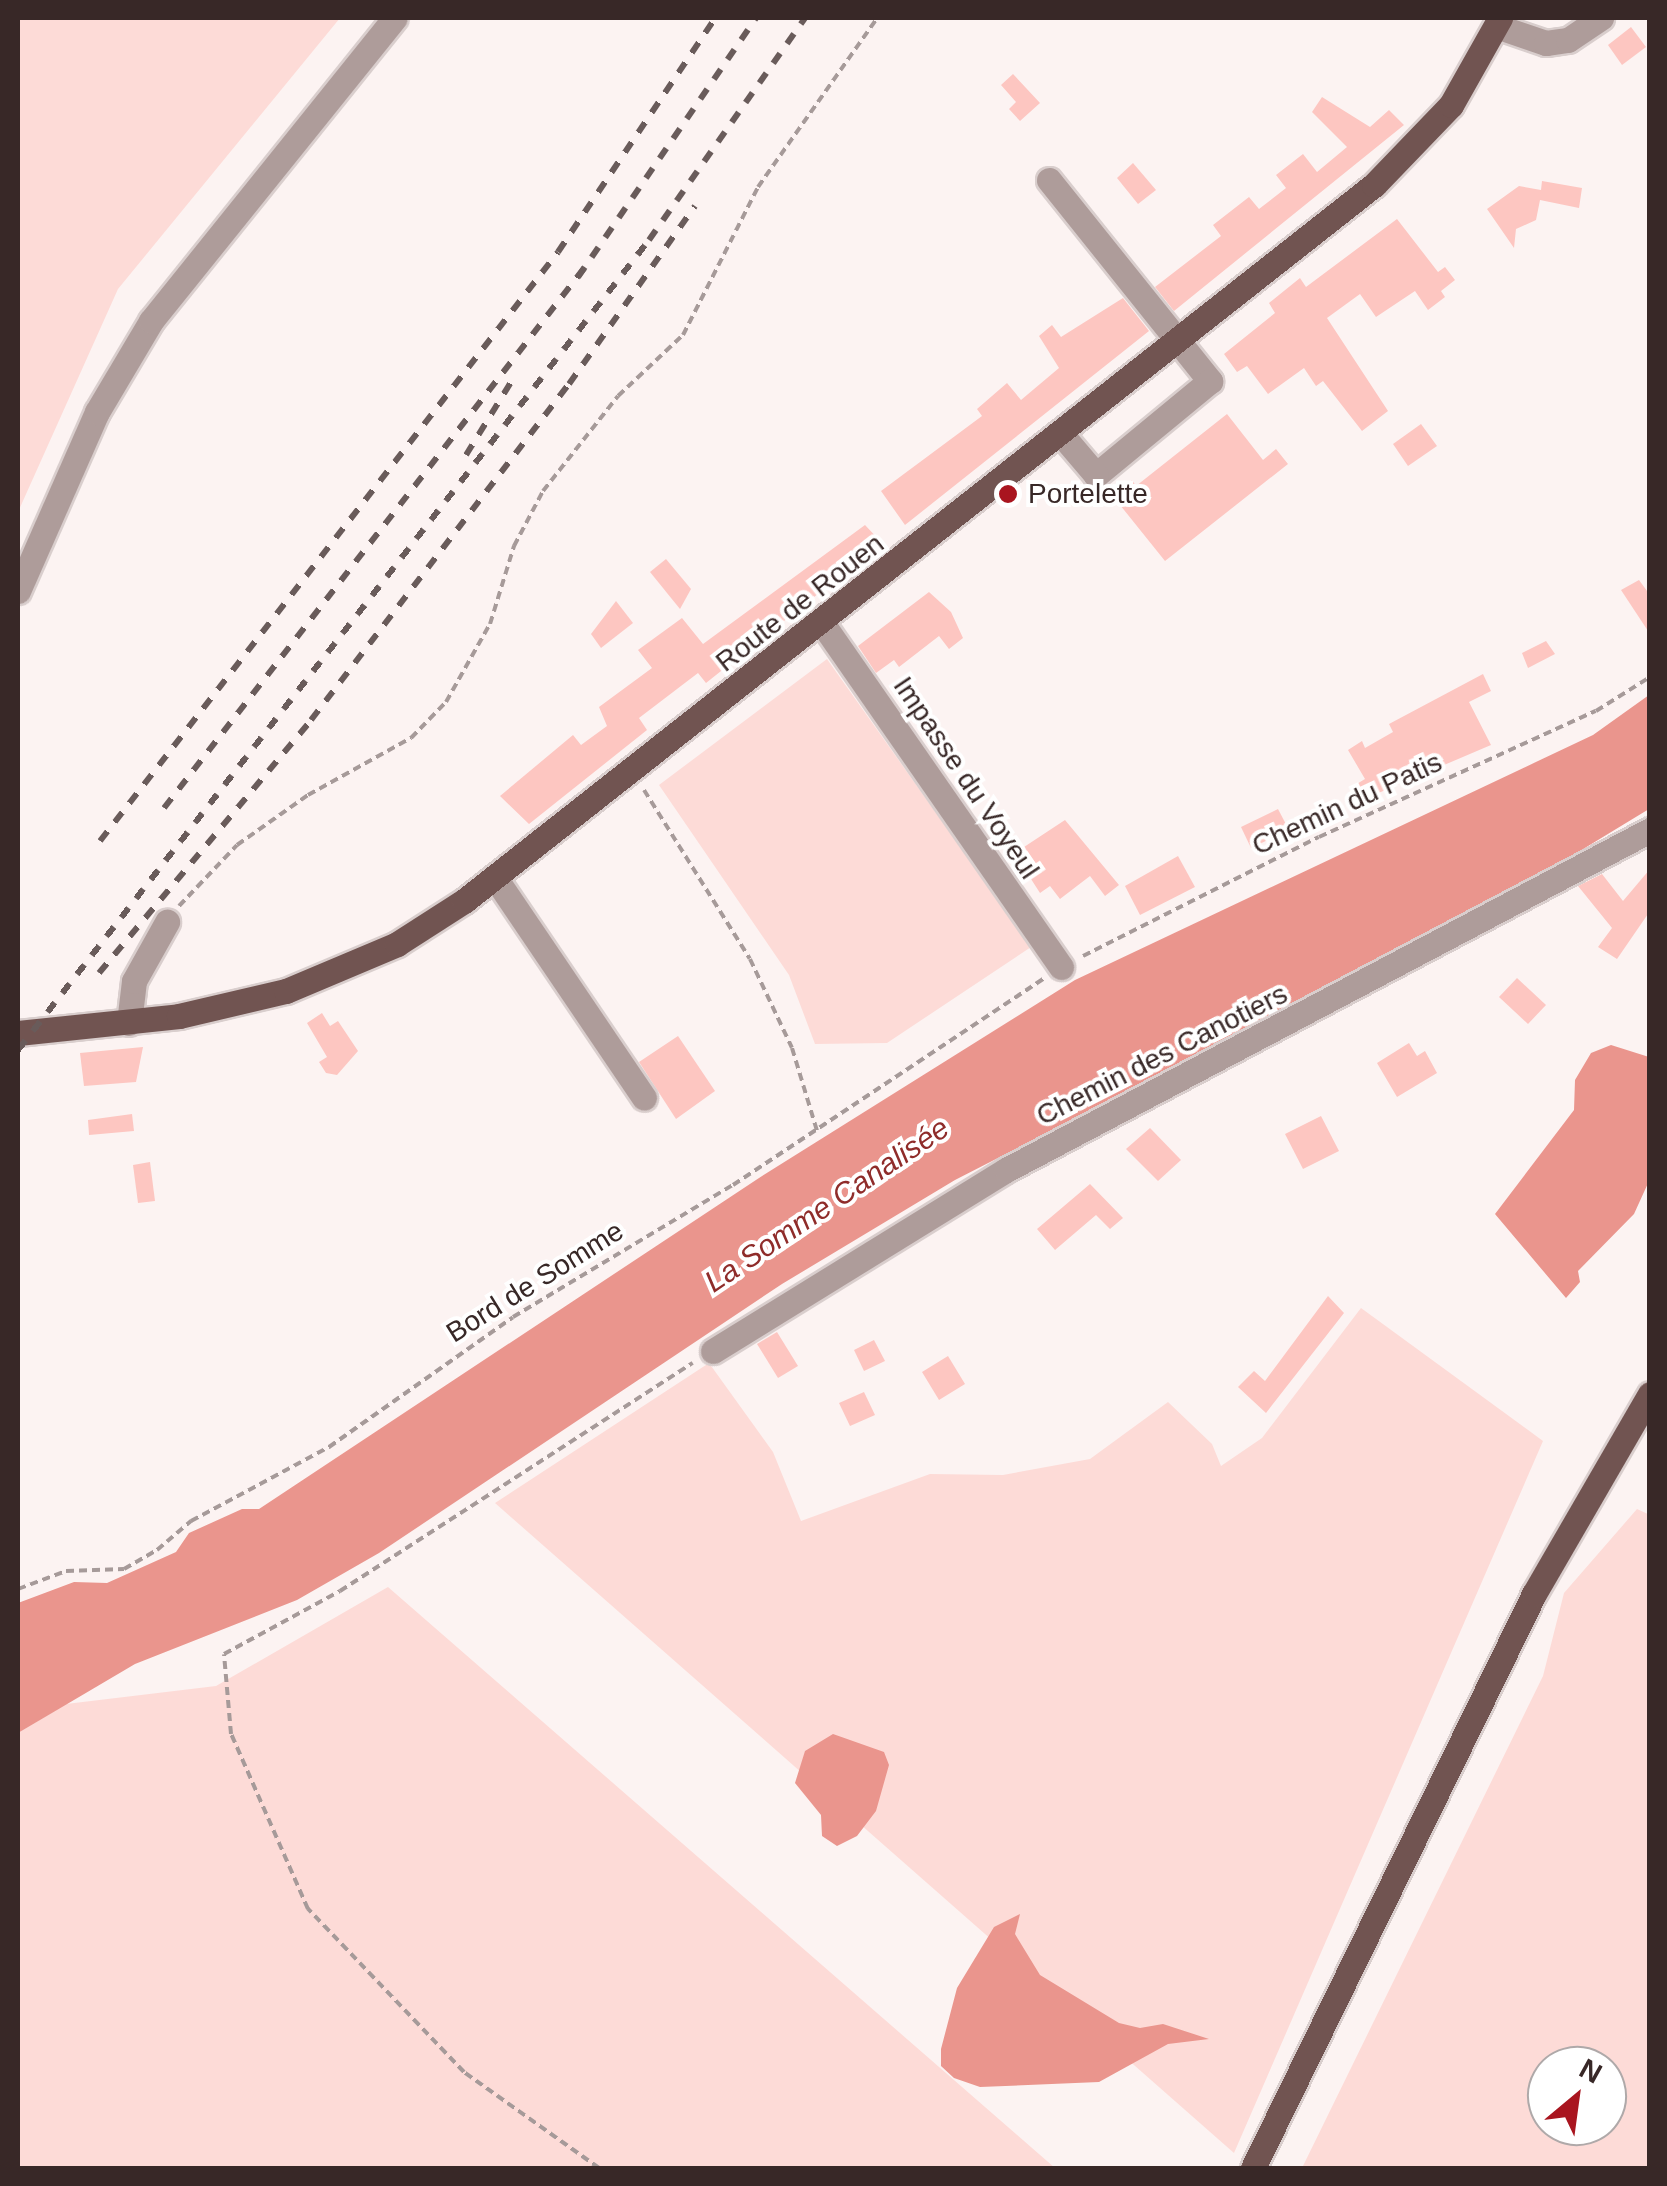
<!DOCTYPE html>
<meta charset="utf-8">
<style>
body{margin:0}
#map{position:relative;width:1667px;height:2186px;overflow:hidden;background:#fcf3f2;font-family:Arial,sans-serif}
div>[style]{position:absolute}
.green>*{inset:0;background:#fddbd7}
.water>*{inset:0;background:#ea958d}
.building>*{inset:0;background:#fdc6c1}
.path>*{height:4px;margin-top:-2px;transform-origin:0;background:repeating-linear-gradient(90deg,#a69a99 0 8px,transparent 0 13px)}
.roads{filter:drop-shadow(2px 0 #d9cecd) drop-shadow(-2px 0 #d9cecd) drop-shadow(0 2px #d9cecd) drop-shadow(0 -2px #d9cecd)}
.minor>*{height:25px;margin:-12.5px;padding:0 12.5px;transform-origin:12.5px;border-radius:12.5px;background:#ae9c9a}
.major>*{height:25px;margin:-12.5px;padding:0 12.5px;transform-origin:12.5px;border-radius:12.5px;background:#715451}
.rail>*{height:6px;margin-top:-3px;transform-origin:0;background:repeating-linear-gradient(90deg,#695b5a 0 12px,transparent 0 24px)}
.dots>*{width:28px;height:28px;translate:-50% -50%;box-sizing:border-box;border:5px solid #fff;border-radius:50%}
span{translate:-50% -50%;white-space:nowrap;text-align:center;line-height:1.15;-webkit-text-stroke:8px #fff;paint-order:stroke}
.poi-label{font-size:28px;color:#382827}
.left{translate:0 -50%;text-align:left}
.street-label{font-size:28px;color:#382827}
.water-label{font-size:30px;color:#8f2c2a;font-style:italic}
.frame{position:absolute;inset:0;border:20px solid #382827;pointer-events:none}
.north{position:absolute;left:1527px;top:2046px;width:100px;height:100px;box-sizing:border-box;background:#fff;border:2px solid #afa9a9;border-radius:50%;rotate:29deg;font-size:28px;font-weight:700;line-height:40px;text-align:center;color:#382827}
.north::after{content:'';display:block;margin:auto;width:35px;height:45px;background:#a9151f;clip-path:polygon(50% 0,100% 100%,50% 72%,0 100%)}
</style>
<div id="map">
<div class="green">
<i style="clip-path:polygon(18px 18px,340px 18px,118px 289px,18px 512px)"></i>
<i style="clip-path:polygon(827px 659px,1031px 947px,887px 1043px,815px 1044px,789px 975px,659px 785px)"></i>
<i style="clip-path:polygon(1361px 1308px,1543px 1441px,1234px 2153px,495px 1503px,709px 1363px,773px 1452px,801px 1521px,930px 1474px,1003px 1475px,1090px 1459px,1168px 1402px,1212px 1444px,1221px 1466px,1262px 1438px)"></i>
<i style="clip-path:polygon(evenodd,1637px 1509px,1650px 1515px,1649px 2168px,1302px 2168px,1543px 1676px,1564px 1593px,1637px 1509px,1607px 2066px,1607px 2126px,1547px 2126px,1547px 2066px,1607px 2066px)"></i>
<i style="clip-path:polygon(388px 1587px,1055px 2168px,18px 2168px,18px 1733px,66px 1704px,216px 1686px)"></i>
</div>
<div class="water">
<i style="clip-path:polygon(1649px 695px,1649px 809px,1478px 913px,955px 1180px,782px 1284px,379px 1553px,297px 1600px,135px 1664px,18px 1733px,18px 1603px,74px 1582px,107px 1583px,176px 1552px,189px 1533px,242px 1509px,259px 1509px,759px 1178px,1075px 980px,1593px 735px)"></i>
<i style="clip-path:polygon(1611px 1045px,1649px 1057px,1649px 1181px,1634px 1214px,1578px 1271px,1580px 1282px,1566px 1298px,1495px 1214px,1574px 1110px,1575px 1080px,1591px 1053px)"></i>
<i style="clip-path:polygon(833px 1734px,884px 1752px,889px 1765px,876px 1811px,857px 1836px,837px 1846px,822px 1836px,821px 1815px,795px 1783px,805px 1751px)"></i>
<i style="clip-path:polygon(1020px 1914px,1015px 1934px,1040px 1975px,1119px 2023px,1140px 2028px,1163px 2024px,1209px 2039px,1168px 2044px,1099px 2082px,980px 2087px,954px 2078px,941px 2066px,941px 2049px,957px 1988px,994px 1927px)"></i>
</div>
<div class="building">
<i style="clip-path:polygon(1631px 27px,1646px 47px,1622px 65px,1608px 45px)"></i>
<i style="clip-path:polygon(1013px 74px,1040px 103px,1020px 121px,1009px 109px,1016px 102px,1001px 85px)"></i>
<i style="clip-path:polygon(1322px 97px,1370px 127px,1389px 110px,1404px 125px,1174px 311px,1155px 287px,1221px 236px,1213px 225px,1249px 197px,1259px 209px,1286px 188px,1276px 175px,1303px 154px,1317px 172px,1347px 147px,1312px 112px)"></i>
<i style="clip-path:polygon(1133px 163px,1156px 190px,1138px 204px,1117px 178px)"></i>
<i style="clip-path:polygon(1542px 181px,1582px 188px,1579px 208px,1540px 200px,1536px 220px,1516px 229px,1514px 248px,1487px 209px,1519px 186px,1541px 190px)"></i>
<i style="clip-path:polygon(1397px 219px,1438px 272px,1445px 267px,1455px 280px,1441px 291px,1445px 297px,1428px 310px,1415px 291px,1376px 317px,1360px 294px,1327px 318px,1388px 411px,1362px 431px,1323px 381px,1316px 386px,1304px 368px,1268px 394px,1247px 366px,1237px 372px,1224px 354px,1275px 313px,1269px 303px,1300px 278px,1306px 287px)"></i>
<i style="clip-path:polygon(1123px 298px,1149px 331px,905px 525px,881px 491px,982px 416px,977px 409px,1007px 383px,1021px 400px,1059px 368px,1039px 336px,1052px 325px,1061px 337px)"></i>
<i style="clip-path:polygon(1227px 414px,1263px 460px,1276px 449px,1288px 464px,1165px 561px,1112px 495px,1132px 480px,1136px 486px)"></i>
<i style="clip-path:polygon(1421px 424px,1437px 446px,1408px 466px,1393px 444px)"></i>
<i style="clip-path:polygon(865px 525px,882px 543px,706px 683px,698px 673px,639px 718px,647px 730px,529px 824px,500px 796px,573px 735px,581px 745px,607px 726px,599px 707px,652px 668px,638px 650px,682px 618px,703px 644px)"></i>
<i style="clip-path:polygon(666px 559px,691px 589px,680px 609px,650px 572px)"></i>
<i style="clip-path:polygon(1639px 580px,1650px 595px,1650px 634px,1621px 590px)"></i>
<i style="clip-path:polygon(929px 592px,951px 612px,963px 638px,949px 649px,939px 636px,899px 667px,894px 660px,876px 673px,858px 646px)"></i>
<i style="clip-path:polygon(616px 601px,633px 623px,601px 648px,591px 634px)"></i>
<i style="clip-path:polygon(1546px 641px,1555px 654px,1528px 668px,1522px 653px)"></i>
<i style="clip-path:polygon(1483px 674px,1491px 691px,1469px 702px,1491px 745px,1362px 800px,1355px 785px,1365px 779px,1348px 750px,1362px 741px,1365px 748px,1393px 732px,1389px 724px)"></i>
<i style="clip-path:polygon(1278px 809px,1289px 830px,1251px 848px,1241px 827px)"></i>
<i style="clip-path:polygon(1065px 820px,1119px 885px,1105px 896px,1090px 876px,1060px 899px,1050px 886px,1040px 893px,1031px 879px,1042px 872px,1024px 847px)"></i>
<i style="clip-path:polygon(1178px 856px,1195px 887px,1140px 915px,1125px 886px)"></i>
<i style="clip-path:polygon(1650px 869px,1650px 911px,1617px 959px,1598px 947px,1612px 928px,1578px 886px,1602px 874px,1623px 901px)"></i>
<i style="clip-path:polygon(1517px 978px,1546px 1005px,1528px 1024px,1499px 997px)"></i>
<i style="clip-path:polygon(322px 1013px,330px 1026px,338px 1021px,358px 1051px,337px 1075px,326px 1073px,319px 1062px,327px 1057px,307px 1023px)"></i>
<i style="clip-path:polygon(678px 1036px,715px 1091px,676px 1119px,639px 1062px)"></i>
<i style="clip-path:polygon(1409px 1043px,1417px 1056px,1425px 1051px,1437px 1073px,1397px 1097px,1377px 1063px)"></i>
<i style="clip-path:polygon(143px 1047px,136px 1082px,84px 1086px,80px 1053px)"></i>
<i style="clip-path:polygon(132px 1114px,134px 1131px,89px 1135px,88px 1120px)"></i>
<i style="clip-path:polygon(1321px 1116px,1339px 1151px,1303px 1169px,1285px 1134px)"></i>
<i style="clip-path:polygon(1150px 1128px,1181px 1160px,1158px 1181px,1126px 1149px)"></i>
<i style="clip-path:polygon(150px 1162px,155px 1201px,138px 1203px,133px 1165px)"></i>
<i style="clip-path:polygon(1090px 1184px,1123px 1218px,1110px 1229px,1096px 1215px,1055px 1250px,1037px 1229px)"></i>
<i style="clip-path:polygon(1328px 1296px,1344px 1313px,1266px 1413px,1238px 1387px,1254px 1371px,1265px 1381px)"></i>
<i style="clip-path:polygon(777px 1332px,798px 1366px,778px 1378px,757px 1344px)"></i>
<i style="clip-path:polygon(874px 1340px,885px 1361px,864px 1371px,854px 1350px)"></i>
<i style="clip-path:polygon(948px 1356px,965px 1384px,939px 1400px,922px 1372px)"></i>
<i style="clip-path:polygon(864px 1392px,875px 1415px,850px 1426px,839px 1403px)"></i>
</div>
<div class="path">
<i style="left:644px;top:790px;width:199px;rotate:57.9deg"></i>
<i style="left:750px;top:959px;width:98px;rotate:64.7deg"></i>
<i style="left:792px;top:1048px;width:87px;rotate:73.2deg"></i>
<i style="left:179px;top:906px;width:84px;rotate:-46.4deg"></i>
<i style="left:237px;top:845px;width:87px;rotate:-35.2deg"></i>
<i style="left:308px;top:795px;width:118px;rotate:-29deg"></i>
<i style="left:411px;top:738px;width:50px;rotate:-45.8deg"></i>
<i style="left:446px;top:702px;width:90px;rotate:-60.6deg"></i>
<i style="left:490px;top:624px;width:82px;rotate:-72.9deg"></i>
<i style="left:514px;top:546px;width:62px;rotate:-62.2deg"></i>
<i style="left:543px;top:491px;width:121px;rotate:-51.7deg"></i>
<i style="left:618px;top:396px;width:89px;rotate:-43.2deg"></i>
<i style="left:683px;top:335px;width:166px;rotate:-63.1deg"></i>
<i style="left:758px;top:187px;width:207px;rotate:-54.8deg"></i>
<i style="left:1083px;top:956px;width:264px;rotate:-26.8deg"></i>
<i style="left:1319px;top:837px;width:304px;rotate:-24.5deg"></i>
<i style="left:1596px;top:711px;width:64px;rotate:-32.2deg"></i>
<i style="left:18px;top:1589px;width:51px;rotate:-20.6deg"></i>
<i style="left:66px;top:1571px;width:58px;rotate:-2deg"></i>
<i style="left:124px;top:1569px;width:38px;rotate:-30deg"></i>
<i style="left:157px;top:1550px;width:45px;rotate:-40.5deg"></i>
<i style="left:191px;top:1521px;width:157px;rotate:-28.2deg"></i>
<i style="left:329px;top:1447px;width:225px;rotate:-35.2deg"></i>
<i style="left:513px;top:1317px;width:257px;rotate:-31deg"></i>
<i style="left:733px;top:1185px;width:374px;rotate:-33.6deg"></i>
<i style="left:599px;top:2168px;width:166px;rotate:-144.6deg"></i>
<i style="left:464px;top:2072px;width:226px;rotate:-133.7deg"></i>
<i style="left:308px;top:1909px;width:191px;rotate:-113.7deg"></i>
<i style="left:231px;top:1734px;width:80px;rotate:-95deg"></i>
<i style="left:224px;top:1654px;width:132px;rotate:-28.5deg"></i>
<i style="left:340px;top:1591px;width:420px;rotate:-32.9deg"></i>
</div>
<div class="roads">
<div class="minor">
<i style="left:1496px;top:26px;width:53px;rotate:18.8deg"></i>
<i style="left:1546px;top:43px;width:22px;rotate:-8deg"></i>
<i style="left:1568px;top:40px;width:40px;rotate:-34deg"></i>
<i style="left:1049px;top:180px;width:258px;rotate:51.3deg"></i>
<i style="left:1210px;top:381px;width:148px;rotate:140.5deg"></i>
<i style="left:1096px;top:475px;width:52px;rotate:-130.4deg"></i>
<i style="left:18px;top:591px;width:196px;rotate:-66.2deg"></i>
<i style="left:97px;top:412px;width:106px;rotate:-59.3deg"></i>
<i style="left:151px;top:321px;width:389px;rotate:-51.2deg"></i>
<i style="left:822px;top:623px;width:419px;rotate:55.2deg"></i>
<i style="left:496px;top:879px;width:264px;rotate:55.9deg"></i>
<i style="left:129px;top:1023px;width:42px;rotate:-83.2deg"></i>
<i style="left:134px;top:981px;width:68px;rotate:-60.8deg"></i>
<i style="left:713px;top:1351px;width:344px;rotate:-31.7deg"></i>
<i style="left:1006px;top:1170px;width:728px;rotate:-27.83deg"></i>
</div>
<div class="major">
<i style="left:18px;top:1033px;width:162px;rotate:-6deg"></i>
<i style="left:179px;top:1016px;width:110px;rotate:-13.2deg"></i>
<i style="left:286px;top:991px;width:121px;rotate:-22.9deg"></i>
<i style="left:397px;top:944px;width:80px;rotate:-32.7deg"></i>
<i style="left:464px;top:901px;width:1158px;rotate:-38.2deg"></i>
<i style="left:1374px;top:185px;width:111px;rotate:-46.1deg"></i>
<i style="left:1451px;top:105px;width:100px;rotate:-60.6deg"></i>
<i style="left:1253px;top:2168px;width:639px;rotate:-63.92deg"></i>
<i style="left:1534px;top:1594px;width:231px;rotate:-59.9deg"></i>
</div>
</div>
<div class="rail">
<i style="left:578px;top:277px;width:314px;rotate:-55.5deg"></i>
<i style="left:466px;top:455px;width:95px;rotate:-58.3deg"></i>
<i style="left:164px;top:808px;width:686px;rotate:-52.11deg"></i>
<i style="left:100px;top:841px;width:746px;rotate:-52.13deg"></i>
<i style="left:558px;top:252px;width:282px;rotate:-56.1deg"></i>
<i style="left:99px;top:973px;width:330px;rotate:-50deg"></i>
<i style="left:311px;top:720px;width:424px;rotate:-52.5deg"></i>
<i style="left:569px;top:384px;width:218px;rotate:-54.7deg"></i>
<i style="left:18px;top:1050px;width:1027px;rotate:-52.08deg"></i>
<i style="left:649px;top:240px;width:271px;rotate:-54.9deg"></i>
</div>
<div class="dots">
<i style="left:1008px;top:494px;background:#a9151f"></i>
</div>
<div class="poi-label">
<span class="left" style="left:1028px;top:494px">Portelette</span>
</div>
<div class="street-label">
<span style="left:800px;top:603px;rotate:-38deg">Route de Rouen</span>
<span style="left:966px;top:778px;rotate:56deg">Impasse du Voyeul</span>
<span style="left:1347px;top:804px;rotate:-25deg">Chemin du Patis</span>
<span style="left:1162px;top:1055px;rotate:-27deg">Chemin des Canotiers</span>
<span style="left:535px;top:1282px;rotate:-32deg">Bord de Somme</span>
</div>
<div class="water-label">
<span style="left:827px;top:1205px;rotate:-34deg">La Somme Canalisée</span>
</div>
<div class="frame"></div>
<div class="north">N</div>
</div>
